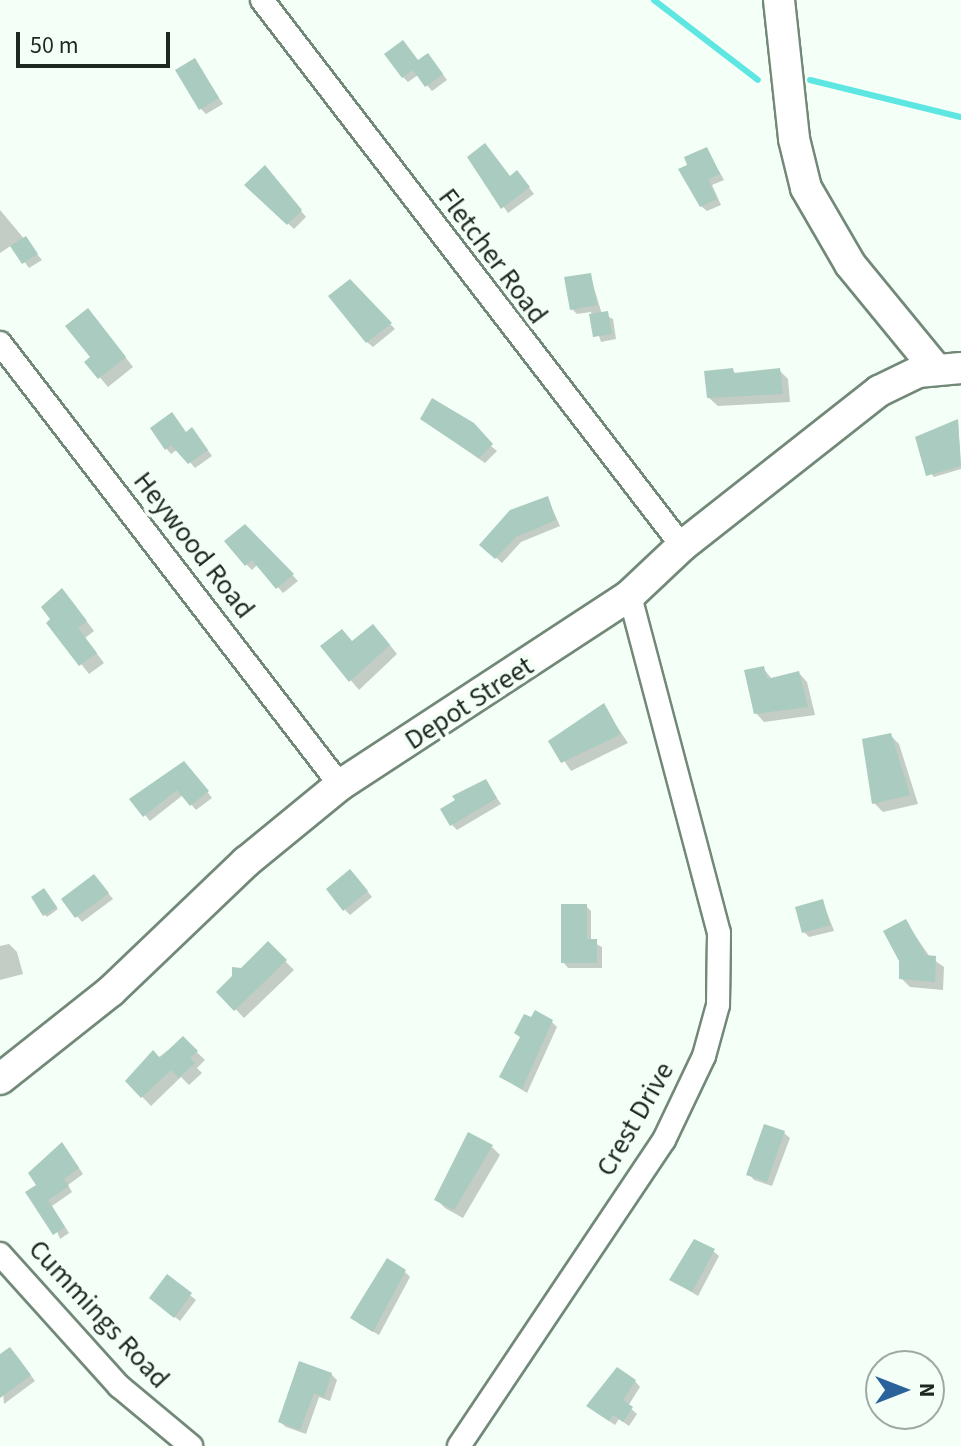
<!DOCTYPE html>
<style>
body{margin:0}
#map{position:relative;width:961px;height:1446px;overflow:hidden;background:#f4fff7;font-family:"Source Sans 3",sans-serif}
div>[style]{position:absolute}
.shadow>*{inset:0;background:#0003}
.stream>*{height:6px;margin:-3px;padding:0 3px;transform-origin:3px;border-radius:3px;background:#5ee6e2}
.building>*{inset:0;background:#aacbc0}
.roads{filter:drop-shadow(2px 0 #728978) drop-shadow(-2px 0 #728978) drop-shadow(0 2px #728978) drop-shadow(0 -2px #728978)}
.street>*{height:22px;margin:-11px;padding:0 11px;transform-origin:11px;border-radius:11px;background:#fff}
.secondary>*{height:30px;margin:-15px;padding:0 15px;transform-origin:15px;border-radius:15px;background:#fff}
span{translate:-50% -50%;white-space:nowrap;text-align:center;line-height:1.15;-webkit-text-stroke:8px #f4fff7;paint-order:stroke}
.street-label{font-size:28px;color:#1e2821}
.north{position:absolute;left:865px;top:1350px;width:80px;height:80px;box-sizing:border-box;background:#f4fff7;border:2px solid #9ea9a1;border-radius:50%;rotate:90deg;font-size:22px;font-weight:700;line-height:32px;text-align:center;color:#1e2821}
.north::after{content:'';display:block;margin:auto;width:28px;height:36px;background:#2a639b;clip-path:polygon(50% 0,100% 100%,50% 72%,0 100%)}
.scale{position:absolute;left:16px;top:32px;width:154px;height:36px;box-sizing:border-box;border:4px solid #1e2821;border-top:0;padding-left:10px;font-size:24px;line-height:28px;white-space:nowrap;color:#1e2821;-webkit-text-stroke:6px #f4fff7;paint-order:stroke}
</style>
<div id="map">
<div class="shadow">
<i style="clip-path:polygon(195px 61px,223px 104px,206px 114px,201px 109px)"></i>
<i style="clip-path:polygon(433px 61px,447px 80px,432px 91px,418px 75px,408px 82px,403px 77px,419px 62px)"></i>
<i style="clip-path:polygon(707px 149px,724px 180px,712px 185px,721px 205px,707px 211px,701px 206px)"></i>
<i style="clip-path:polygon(469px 158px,510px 178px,522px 178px,534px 194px,508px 213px)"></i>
<i style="clip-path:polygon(270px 173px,306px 217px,294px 229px,247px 185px)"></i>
<i style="clip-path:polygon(0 210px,42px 260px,29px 268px,12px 245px,0 253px)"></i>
<i style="clip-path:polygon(590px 275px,602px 314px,613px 319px,616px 339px,601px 342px,591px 312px,577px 314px,572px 309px)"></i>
<i style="clip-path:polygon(349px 282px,395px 329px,373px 347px,367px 342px)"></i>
<i style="clip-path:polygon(96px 319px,133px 367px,108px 387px,87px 362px,92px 357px)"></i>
<i style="clip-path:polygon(732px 370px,737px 375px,779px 370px,788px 379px,790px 402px,718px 406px,709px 398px)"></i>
<i style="clip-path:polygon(433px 401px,491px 446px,497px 451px,485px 463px,428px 424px)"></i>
<i style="clip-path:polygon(958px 421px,961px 469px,934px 477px,926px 468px)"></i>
<i style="clip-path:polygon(187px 434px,197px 435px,212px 456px,195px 468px,178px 449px,171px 454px,166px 448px)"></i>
<i style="clip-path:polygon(548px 499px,560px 526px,521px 542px,502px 563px,482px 545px)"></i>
<i style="clip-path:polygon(245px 526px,298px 581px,283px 593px,258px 564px,252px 570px,246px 564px)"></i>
<i style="clip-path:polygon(70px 599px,94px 631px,85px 638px,104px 663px,89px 674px,49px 623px)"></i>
<i style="clip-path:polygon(382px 635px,397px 654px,359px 690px,323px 647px)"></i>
<i style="clip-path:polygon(763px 668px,772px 679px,799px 673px,807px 682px,815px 715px,764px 722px,756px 713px)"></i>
<i style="clip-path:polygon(603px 706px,628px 743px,571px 771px,551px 741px)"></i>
<i style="clip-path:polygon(890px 735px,899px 744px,918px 804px,883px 812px,874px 803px)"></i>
<i style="clip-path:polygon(190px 769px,212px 798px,196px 810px,183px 795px,150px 821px,145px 815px)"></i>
<i style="clip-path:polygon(486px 782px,501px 804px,457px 830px,452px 825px)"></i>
<i style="clip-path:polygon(356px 877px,372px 897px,350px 915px,345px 910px)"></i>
<i style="clip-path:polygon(99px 882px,113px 899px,82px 922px,77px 916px)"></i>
<i style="clip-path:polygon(46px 893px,58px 909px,47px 917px,45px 915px)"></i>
<i style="clip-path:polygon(823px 902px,834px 931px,809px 937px,804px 932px)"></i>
<i style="clip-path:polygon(586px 906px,591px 911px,591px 941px,602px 947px,602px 968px,568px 968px,563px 962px)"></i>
<i style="clip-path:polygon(905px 921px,930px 957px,944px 967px,943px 990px,910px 987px,901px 978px)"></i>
<i style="clip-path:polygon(9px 944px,17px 952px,23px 974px,0 980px,0 946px)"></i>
<i style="clip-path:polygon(268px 944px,294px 970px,244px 1018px,219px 992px)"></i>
<i style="clip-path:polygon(552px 1022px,557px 1027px,527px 1093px,501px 1077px)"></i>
<i style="clip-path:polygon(183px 1039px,205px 1060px,197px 1068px,202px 1073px,189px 1085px,181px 1077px,151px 1106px,127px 1081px)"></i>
<i style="clip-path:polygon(784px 1133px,790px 1138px,772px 1186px,754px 1180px,749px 1174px)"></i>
<i style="clip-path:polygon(492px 1147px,500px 1155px,463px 1218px,445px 1208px,436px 1199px)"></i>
<i style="clip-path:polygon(67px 1150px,83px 1174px,68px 1185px,72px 1192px,52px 1206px,69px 1233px,60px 1239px,39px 1185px)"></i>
<i style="clip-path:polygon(713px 1251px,719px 1256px,698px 1296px,672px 1280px)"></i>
<i style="clip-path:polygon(405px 1272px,410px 1277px,379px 1335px,358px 1323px)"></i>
<i style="clip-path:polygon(167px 1277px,196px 1300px,180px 1321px,157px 1303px)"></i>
<i style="clip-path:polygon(16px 1355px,35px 1381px,4px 1404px,0 1357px)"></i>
<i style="clip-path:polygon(331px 1374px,337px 1380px,330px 1401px,319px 1397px,306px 1434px,286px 1427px,280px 1422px)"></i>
<i style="clip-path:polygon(635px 1381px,640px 1387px,628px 1406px,637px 1414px,629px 1426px,619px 1419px,615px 1425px,594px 1411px)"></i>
</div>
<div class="stream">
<i style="left:654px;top:0;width:131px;rotate:37.6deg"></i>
<i style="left:810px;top:80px;width:155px;rotate:13.8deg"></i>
</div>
<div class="building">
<i style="clip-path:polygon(403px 40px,418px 60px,428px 53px,443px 74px,425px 87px,413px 70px,402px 78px,384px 54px)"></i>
<i style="clip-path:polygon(195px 58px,219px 98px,199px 110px,175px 70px)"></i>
<i style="clip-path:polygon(485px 143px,510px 176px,517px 170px,530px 187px,501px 209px,467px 157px)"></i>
<i style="clip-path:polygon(707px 147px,720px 174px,708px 179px,717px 199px,700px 207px,678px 169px,687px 165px,684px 157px)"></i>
<i style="clip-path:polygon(265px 165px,302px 210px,287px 225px,244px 185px)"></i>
<i style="clip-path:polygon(26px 236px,38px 254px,22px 264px,10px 246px)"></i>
<i style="clip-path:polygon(591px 273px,597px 305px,570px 310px,564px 277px)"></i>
<i style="clip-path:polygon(350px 279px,392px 323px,366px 343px,328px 296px)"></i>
<i style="clip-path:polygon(88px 308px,126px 357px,98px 379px,84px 362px,90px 357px,65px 326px)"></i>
<i style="clip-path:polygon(608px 311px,612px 334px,593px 337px,589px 314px)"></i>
<i style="clip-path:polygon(733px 368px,734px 373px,780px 368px,783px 394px,707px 398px,704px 371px)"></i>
<i style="clip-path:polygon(432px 398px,474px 423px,493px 444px,479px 458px,420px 419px)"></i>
<i style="clip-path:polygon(172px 412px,186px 432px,192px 427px,208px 450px,188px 464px,171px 445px,165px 450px,150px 428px)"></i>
<i style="clip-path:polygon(958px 419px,961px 466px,926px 476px,915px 437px)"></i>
<i style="clip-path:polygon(548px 496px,556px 520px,516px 537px,495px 559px,479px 545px,510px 510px)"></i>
<i style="clip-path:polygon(245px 524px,294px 574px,276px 589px,252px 560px,245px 566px,224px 541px)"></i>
<i style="clip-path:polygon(62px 588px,87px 621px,78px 628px,97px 653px,79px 666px,46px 623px,50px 619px,41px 607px)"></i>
<i style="clip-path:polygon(373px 624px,390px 645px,349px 682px,320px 646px,342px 629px,352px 641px)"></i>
<i style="clip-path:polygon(764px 666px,767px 679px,799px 671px,808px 707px,754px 714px,744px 670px)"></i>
<i style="clip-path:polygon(604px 703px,621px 734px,561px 763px,548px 741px)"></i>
<i style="clip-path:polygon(891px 733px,910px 795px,872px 804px,862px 739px)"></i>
<i style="clip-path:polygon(184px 761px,209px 791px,190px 806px,177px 790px,143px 817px,129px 799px)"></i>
<i style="clip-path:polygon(486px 779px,497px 798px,450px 826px,440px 809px,455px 800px,452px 796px)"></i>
<i style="clip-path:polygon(350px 869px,368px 891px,343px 911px,326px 889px)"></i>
<i style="clip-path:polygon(94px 874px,109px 893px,75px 918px,61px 899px)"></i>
<i style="clip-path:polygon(44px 888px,57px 907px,43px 916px,31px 897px)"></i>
<i style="clip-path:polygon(823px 899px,830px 925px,802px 933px,795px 907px)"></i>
<i style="clip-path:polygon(561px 904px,587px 904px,587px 939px,597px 939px,597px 963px,561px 963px)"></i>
<i style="clip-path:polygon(906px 919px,926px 955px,936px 956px,935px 982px,899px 979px,899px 961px,883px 931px)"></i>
<i style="clip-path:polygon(268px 941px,287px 960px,234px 1011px,216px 992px,232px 976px,232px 967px,241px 968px)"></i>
<i style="clip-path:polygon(535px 1010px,553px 1020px,522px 1089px,499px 1077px,520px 1037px,514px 1033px,524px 1014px,531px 1017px)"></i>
<i style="clip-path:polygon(183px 1036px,198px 1051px,190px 1058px,195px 1063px,179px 1078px,171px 1070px,141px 1098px,125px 1081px,153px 1050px,160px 1058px)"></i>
<i style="clip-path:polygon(764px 1124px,785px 1131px,767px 1182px,746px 1175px)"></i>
<i style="clip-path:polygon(468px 1132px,493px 1145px,454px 1210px,434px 1200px)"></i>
<i style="clip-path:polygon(62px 1142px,79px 1168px,64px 1179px,69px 1186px,48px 1200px,65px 1227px,53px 1235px,25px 1192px,36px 1185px,28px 1173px)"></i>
<i style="clip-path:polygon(694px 1239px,715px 1249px,692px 1292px,669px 1280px)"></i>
<i style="clip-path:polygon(387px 1258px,406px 1270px,373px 1332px,350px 1318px)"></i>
<i style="clip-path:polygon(167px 1274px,192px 1293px,174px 1318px,149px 1298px)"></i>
<i style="clip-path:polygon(10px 1347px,31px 1375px,0 1398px,0 1354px)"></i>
<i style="clip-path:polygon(299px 1361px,332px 1373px,324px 1397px,314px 1393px,300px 1430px,278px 1422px)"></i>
<i style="clip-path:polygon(617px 1367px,636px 1380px,623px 1400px,633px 1407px,623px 1422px,613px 1415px,609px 1421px,586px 1406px)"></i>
</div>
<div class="roads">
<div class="street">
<i style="left:262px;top:0;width:689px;rotate:52.43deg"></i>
<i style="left:0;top:343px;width:558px;rotate:52.43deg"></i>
<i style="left:0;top:1254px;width:178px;rotate:48deg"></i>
<i style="left:119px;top:1386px;width:94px;rotate:39.8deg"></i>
<i style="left:459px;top:1446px;width:368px;rotate:-56.2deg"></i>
<i style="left:664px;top:1140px;width:93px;rotate:-64.5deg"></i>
<i style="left:704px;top:1056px;width:53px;rotate:-74.6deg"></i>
<i style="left:718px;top:1005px;width:72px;rotate:-89.2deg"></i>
<i style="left:719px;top:933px;width:350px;rotate:-104.8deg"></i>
</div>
<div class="secondary">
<i style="left:779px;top:0;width:140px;rotate:83.8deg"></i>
<i style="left:794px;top:139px;width:50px;rotate:76.2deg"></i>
<i style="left:806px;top:188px;width:88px;rotate:59.9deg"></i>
<i style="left:850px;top:264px;width:134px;rotate:50.7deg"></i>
<i style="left:0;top:1079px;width:142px;rotate:-38.4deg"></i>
<i style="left:111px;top:991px;width:187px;rotate:-43.7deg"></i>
<i style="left:246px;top:862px;width:122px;rotate:-39.3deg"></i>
<i style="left:340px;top:785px;width:347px;rotate:-33.2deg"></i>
<i style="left:630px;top:595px;width:71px;rotate:-43.3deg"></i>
<i style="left:682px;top:546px;width:251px;rotate:-38.2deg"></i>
<i style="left:879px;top:391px;width:43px;rotate:-26deg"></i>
<i style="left:918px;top:372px;width:43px;rotate:-5.3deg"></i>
</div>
</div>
<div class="street-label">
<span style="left:493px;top:256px;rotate:53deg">Fletcher Road</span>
<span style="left:194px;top:545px;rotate:52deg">Heywood Road</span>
<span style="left:469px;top:703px;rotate:-33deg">Depot Street</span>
<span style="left:635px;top:1119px;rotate:-60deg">Crest Drive</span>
<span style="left:99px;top:1314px;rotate:47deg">Cummings Road</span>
</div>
<div class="north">N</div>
<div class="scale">50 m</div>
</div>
